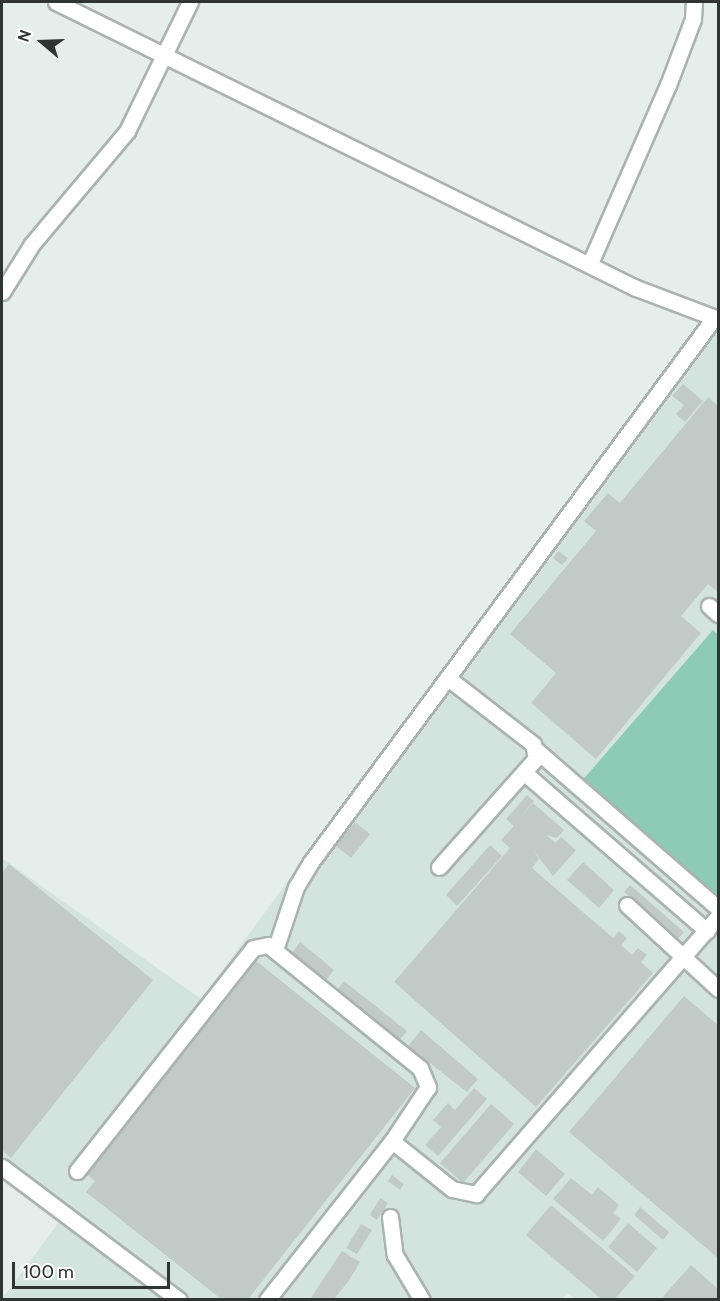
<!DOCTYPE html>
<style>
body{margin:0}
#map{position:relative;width:720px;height:1301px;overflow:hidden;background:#e5eeea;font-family:Cabin,sans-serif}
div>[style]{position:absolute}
.built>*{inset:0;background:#d3e4de}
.green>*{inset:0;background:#8dcbb6}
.building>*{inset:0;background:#c1cac7}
.roads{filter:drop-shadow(2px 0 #aab3b0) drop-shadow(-2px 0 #aab3b0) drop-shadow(0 2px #aab3b0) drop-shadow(0 -2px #aab3b0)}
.minor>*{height:15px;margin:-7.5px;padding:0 7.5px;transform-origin:7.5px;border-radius:7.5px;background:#fff}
span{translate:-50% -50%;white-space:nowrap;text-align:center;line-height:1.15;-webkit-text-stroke:5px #fff;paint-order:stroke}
.frame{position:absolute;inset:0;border:3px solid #303433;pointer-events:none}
.north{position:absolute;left:12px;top:12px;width:60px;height:60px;-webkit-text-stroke:4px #fff;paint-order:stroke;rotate:289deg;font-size:16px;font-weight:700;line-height:24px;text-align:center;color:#303433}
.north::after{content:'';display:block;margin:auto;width:21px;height:27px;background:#303433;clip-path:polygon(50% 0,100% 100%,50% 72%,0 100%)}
.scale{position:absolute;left:12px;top:1262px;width:158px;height:27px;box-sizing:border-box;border:3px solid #303433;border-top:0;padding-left:8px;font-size:18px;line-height:21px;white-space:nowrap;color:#303433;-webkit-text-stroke:4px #fff;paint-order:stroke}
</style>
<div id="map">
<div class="built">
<i style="clip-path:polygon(700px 322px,718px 326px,718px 1299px,577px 1300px,567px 1293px,562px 1300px,2px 1299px,59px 1222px,2px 1176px,2px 858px,201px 999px)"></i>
</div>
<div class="green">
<i style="clip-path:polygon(713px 630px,718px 635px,718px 895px,702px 888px,580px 783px)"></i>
</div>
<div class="building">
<i style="clip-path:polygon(683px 384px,703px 401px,685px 422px,676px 414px,684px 405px,672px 396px)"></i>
<i style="clip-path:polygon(708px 397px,718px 406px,718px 592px,708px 584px,681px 616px,701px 633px,596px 759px,531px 703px,556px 673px,510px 634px,596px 531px,584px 521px,608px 493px,620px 503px)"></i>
<i style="clip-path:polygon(558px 551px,568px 558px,562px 565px,553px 558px)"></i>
<i style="clip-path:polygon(527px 795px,534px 801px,517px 821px,533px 803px,564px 830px,557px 838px,546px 835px,556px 843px,561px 837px,576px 850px,553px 876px,533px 850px,539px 859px,532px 868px,613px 938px,619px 931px,627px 938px,621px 945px,632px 955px,638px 948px,647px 955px,641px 962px,653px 973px,536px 1107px,394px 982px,510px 848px,501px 840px,514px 826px,506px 819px)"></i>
<i style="clip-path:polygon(355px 822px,370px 834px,351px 858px,336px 846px)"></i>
<i style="clip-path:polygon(490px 845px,502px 856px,457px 906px,446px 895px)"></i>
<i style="clip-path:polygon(583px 862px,614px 890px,599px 908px,567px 880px)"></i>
<i style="clip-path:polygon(9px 864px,153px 980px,11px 1158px,2px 1150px,2px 873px)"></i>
<i style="clip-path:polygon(630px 885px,684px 932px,678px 939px,624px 892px)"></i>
<i style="clip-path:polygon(300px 942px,334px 970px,326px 980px,292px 953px)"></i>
<i style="clip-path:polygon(250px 956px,415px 1088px,248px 1299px,221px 1299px,86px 1192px,95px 1181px,81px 1170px)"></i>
<i style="clip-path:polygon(344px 981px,407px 1031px,397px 1043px,334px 994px)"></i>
<i style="clip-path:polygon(684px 996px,718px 1025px,718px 1258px,569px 1132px)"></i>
<i style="clip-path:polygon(421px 1030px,478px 1079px,467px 1092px,408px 1046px)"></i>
<i style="clip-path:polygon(474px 1088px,487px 1099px,438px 1156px,425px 1145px,441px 1127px,433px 1120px,448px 1103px,455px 1110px)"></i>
<i style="clip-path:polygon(491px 1104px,514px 1124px,463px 1183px,440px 1163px)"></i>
<i style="clip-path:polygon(536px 1149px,565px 1174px,546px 1196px,518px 1172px)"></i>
<i style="clip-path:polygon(392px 1175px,404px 1184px,400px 1190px,388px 1181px)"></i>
<i style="clip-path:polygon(571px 1178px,592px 1195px,598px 1187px,619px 1205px,613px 1213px,621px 1219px,603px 1241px,553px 1199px)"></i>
<i style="clip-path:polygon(380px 1198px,388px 1203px,377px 1220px,370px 1215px)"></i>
<i style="clip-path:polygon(551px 1205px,635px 1276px,615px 1299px,601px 1299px,526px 1235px)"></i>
<i style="clip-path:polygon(640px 1207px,669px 1232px,663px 1240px,634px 1215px)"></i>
<i style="clip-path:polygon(628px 1223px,657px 1248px,637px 1272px,608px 1247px)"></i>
<i style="clip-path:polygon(361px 1224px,372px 1230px,357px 1254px,346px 1248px)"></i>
<i style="clip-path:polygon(342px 1251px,360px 1262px,348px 1282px,334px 1299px,310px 1299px)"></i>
<i style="clip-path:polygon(691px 1265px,718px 1289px,718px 1299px,661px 1299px)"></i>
</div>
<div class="roads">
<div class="minor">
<i style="left:56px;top:2px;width:647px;rotate:26.25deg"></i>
<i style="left:636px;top:288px;width:88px;rotate:20.7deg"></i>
<i style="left:591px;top:261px;width:192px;rotate:-66.4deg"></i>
<i style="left:668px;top:85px;width:71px;rotate:-69.3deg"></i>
<i style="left:693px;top:19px;width:17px;rotate:-87deg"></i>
<i style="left:2px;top:292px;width:57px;rotate:-58deg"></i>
<i style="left:32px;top:244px;width:148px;rotate:-49.9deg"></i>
<i style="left:127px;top:131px;width:144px;rotate:-64deg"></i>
<i style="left:709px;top:606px;width:12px;rotate:42deg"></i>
<i style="left:536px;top:750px;width:241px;rotate:41deg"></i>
<i style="left:527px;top:775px;width:238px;rotate:40.9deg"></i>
<i style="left:439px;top:867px;width:146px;rotate:-48.3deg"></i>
<i style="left:536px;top:758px;width:14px;rotate:-102deg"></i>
<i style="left:533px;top:744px;width:108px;rotate:-142.2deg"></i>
<i style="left:627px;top:905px;width:124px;rotate:42.7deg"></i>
<i style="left:275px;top:950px;width:66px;rotate:-71.6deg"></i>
<i style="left:296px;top:887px;width:29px;rotate:-59deg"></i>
<i style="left:311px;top:862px;width:677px;rotate:-53.47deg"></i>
<i style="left:392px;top:1141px;width:77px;rotate:38.7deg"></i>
<i style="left:452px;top:1189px;width:25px;rotate:12deg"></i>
<i style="left:476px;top:1194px;width:368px;rotate:-48.9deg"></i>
<i style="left:2px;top:1167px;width:221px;rotate:36.9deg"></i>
<i style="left:77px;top:1171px;width:284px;rotate:-51.7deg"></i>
<i style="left:253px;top:948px;width:15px;rotate:-11deg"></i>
<i style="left:268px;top:945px;width:196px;rotate:39deg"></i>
<i style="left:420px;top:1068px;width:21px;rotate:67deg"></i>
<i style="left:428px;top:1087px;width:65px;rotate:123.7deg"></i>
<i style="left:392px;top:1141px;width:202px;rotate:128.2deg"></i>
<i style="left:390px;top:1217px;width:38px;rotate:83deg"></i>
<i style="left:395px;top:1255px;width:52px;rotate:59deg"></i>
</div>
</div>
<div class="frame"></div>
<div class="north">N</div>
<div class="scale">100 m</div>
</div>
